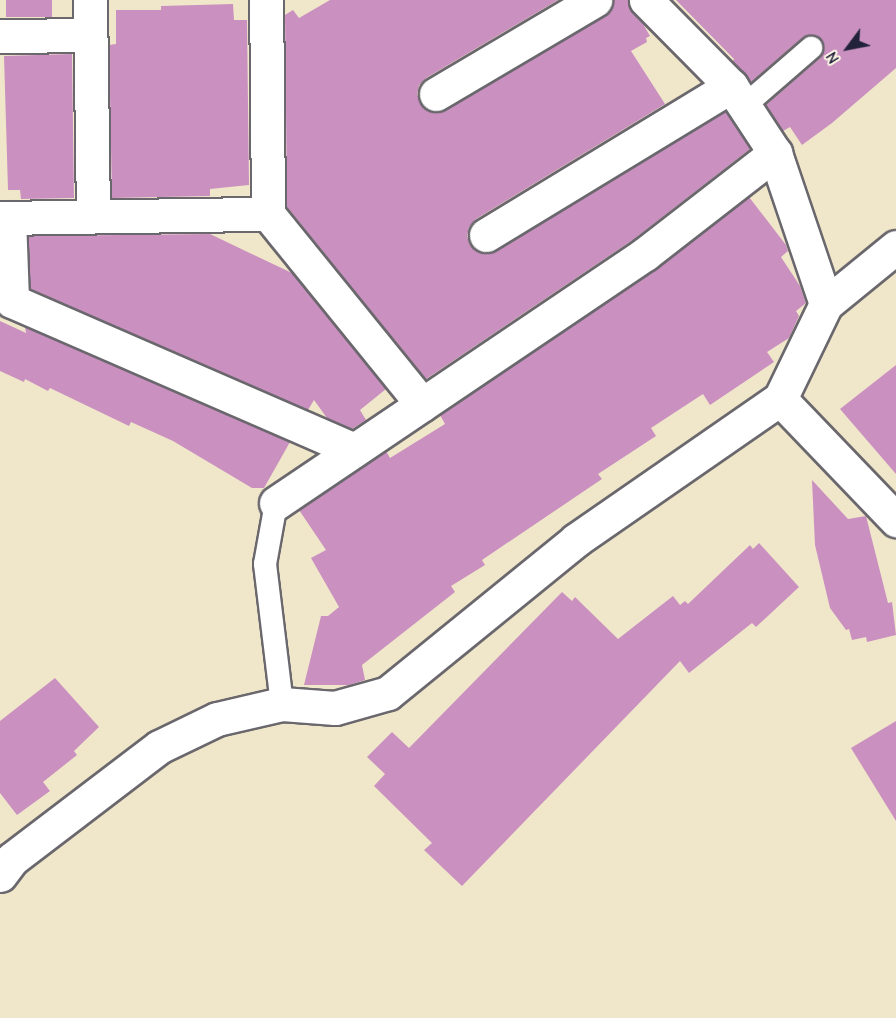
<!DOCTYPE html>
<style>
body{margin:0}
#map{position:relative;width:896px;height:1018px;overflow:hidden;background:#f0e7ca;font-family:"Comic Neue",sans-serif}
div>[style]{position:absolute}
.building>*{inset:0;background:#ca90c0}
.roads{filter:drop-shadow(2px 0 #6a676d) drop-shadow(-2px 0 #6a676d) drop-shadow(0 2px #6a676d) drop-shadow(0 -2px #6a676d)}
.service>*{height:22px;margin:-11px;padding:0 11px;transform-origin:11px;border-radius:11px;background:#fff}
.minor>*{height:33px;margin:-16.5px;padding:0 16.5px;transform-origin:16.5px;border-radius:16.5px;background:#fff}
.tertiary>*{height:33px;margin:-16.5px;padding:0 16.5px;transform-origin:16.5px;border-radius:16.5px;background:#fff}
span{translate:-50% -50%;white-space:nowrap;text-align:center;line-height:1.15;-webkit-text-stroke:6px #fcf5e5;paint-order:stroke}
.north{position:absolute;left:818px;top:18px;width:60px;height:60px;-webkit-text-stroke:4px #fcf5e5;paint-order:stroke;rotate:238deg;font-size:16px;font-weight:700;line-height:24px;text-align:center;color:#22223b}
.north::after{content:'';display:block;margin:auto;width:21px;height:27px;background:#22223b;clip-path:polygon(50% 0,100% 100%,50% 72%,0 100%)}
</style>
<div id="map">
<div class="building">
<i style="clip-path:polygon(6px 0,52px 0,52px 17px,6px 17px)"></i>
<i style="clip-path:polygon(330px 0,558px 0,426px 78px,419px 85px,417px 94px,420px 103px,426px 110px,436px 113px,446px 110px,605px 16px,611px 10px,614px 0,628px 0,632px 13px,643px 24px,650px 36px,646px 38px,647px 42px,631px 51px,665px 104px,476px 219px,469px 227px,467px 236px,470px 245px,478px 252px,487px 254px,496px 251px,725px 111px,750px 149px,634px 239px,426px 379px,287px 207px,285px 15px,293px 10px,299px 18px)"></i>
<i style="clip-path:polygon(676px 0,896px 0,896px 68px,832px 123px,802px 145px,790px 127px,783px 131px,766px 105px,820px 58px,824px 46px,821px 39px,809px 35px,803px 37px,751px 82px,733px 61px,734px 59px)"></i>
<i style="clip-path:polygon(233px 4px,234px 20px,247px 20px,249px 185px,210px 189px,210px 196px,112px 198px,109px 45px,116px 44px,116px 10px,161px 10px,161px 6px)"></i>
<i style="clip-path:polygon(72px 54px,74px 198px,21px 199px,20px 190px,8px 190px,4px 56px)"></i>
<i style="clip-path:polygon(749px 197px,786px 245px,788px 251px,781px 257px,800px 286px,806px 303px,796px 311px,799px 316px,789px 338px,767px 352px,774px 362px,710px 405px,703px 394px,651px 428px,656px 436px,598px 474px,602px 479px,482px 560px,485px 565px,451px 586px,455px 592px,362px 665px,365px 680px,349px 685px,304px 685px,321px 616px,328px 616px,339px 607px,311px 558px,326px 550px,299px 510px,386px 451px,390px 458px,445px 424px,440px 415px,656px 270px)"></i>
<i style="clip-path:polygon(210px 234px,292px 273px,386px 389px,360px 410px,366px 420px,352px 429px,327px 418px,314px 400px,308px 410px,30px 289px,28px 236px)"></i>
<i style="clip-path:polygon(0 321px,26px 333px,25px 327px,290px 442px,264px 488px,252px 488px,173px 441px,131px 422px,129px 426px,50px 388px,48px 391px,25px 379px,24px 382px,0 371px)"></i>
<i style="clip-path:polygon(896px 365px,896px 474px,840px 409px)"></i>
<i style="clip-path:polygon(812px 480px,848px 519px,866px 516px,888px 603px,892px 602px,896px 635px,867px 642px,866px 637px,852px 640px,849px 629px,846px 630px,830px 608px,815px 545px)"></i>
<i style="clip-path:polygon(759px 543px,799px 587px,756px 627px,752px 623px,689px 673px,680px 661px,462px 886px,424px 850px,432px 843px,374px 786px,385px 774px,367px 757px,392px 732px,409px 748px,562px 592px,572px 601px,575px 597px,618px 639px,673px 596px,680px 605px,685px 601px,688px 604px,750px 545px,753px 549px)"></i>
<i style="clip-path:polygon(55px 678px,99px 727px,74px 751px,77px 755px,43px 782px,50px 791px,17px 815px,0 793px,0 721px)"></i>
<i style="clip-path:polygon(896px 721px,896px 821px,851px 748px)"></i>
</div>
<div class="roads">
<div class="service">
<i style="left:744px;top:106px;width:89px;rotate:-40.9deg"></i>
<i style="left:276px;top:503px;width:62px;rotate:100.2deg"></i>
<i style="left:265px;top:564px;width:141px;rotate:83.1deg"></i>
</div>
<div class="minor">
<i style="left:90px;top:0;width:215px;rotate:89.2deg"></i>
<i style="left:0;top:36px;width:90px;rotate:-0.6deg"></i>
<i style="left:436px;top:94px;width:185px;rotate:-30.6deg"></i>
<i style="left:268px;top:214px;width:245px;rotate:51deg"></i>
<i style="left:0;top:218px;width:268px;rotate:-0.9deg"></i>
<i style="left:268px;top:214px;width:214px;rotate:-90.5deg"></i>
<i style="left:9px;top:218px;width:83px;rotate:87.9deg"></i>
<i style="left:12px;top:301px;width:373px;rotate:23.5deg"></i>
<i style="left:486px;top:235px;width:287px;rotate:-31.3deg"></i>
<i style="left:826px;top:304px;width:90px;rotate:-39.2deg"></i>
<i style="left:276px;top:503px;width:445px;rotate:-34deg"></i>
<i style="left:645px;top:254px;width:165px;rotate:-37.8deg"></i>
<i style="left:0;top:875px;width:20px;rotate:-53deg"></i>
<i style="left:12px;top:859px;width:185px;rotate:-37.3deg"></i>
<i style="left:159px;top:747px;width:64px;rotate:-25.8deg"></i>
<i style="left:217px;top:719px;width:67px;rotate:-13deg"></i>
<i style="left:282px;top:704px;width:53px;rotate:4.3deg"></i>
<i style="left:335px;top:708px;width:55px;rotate:-15.8deg"></i>
<i style="left:388px;top:693px;width:242px;rotate:-39.1deg"></i>
<i style="left:576px;top:540px;width:248px;rotate:-34.7deg"></i>
<i style="left:780px;top:399px;width:106px;rotate:-64.2deg"></i>
<i style="left:826px;top:304px;width:159px;rotate:-108.7deg"></i>
<i style="left:775px;top:153px;width:80px;rotate:-123.3deg"></i>
<i style="left:731px;top:86px;width:121px;rotate:-134.7deg"></i>
</div>
<div class="tertiary">
<i style="left:780px;top:399px;width:168px;rotate:46.2deg"></i>
</div>
</div>
<div class="north">N</div>
</div>
